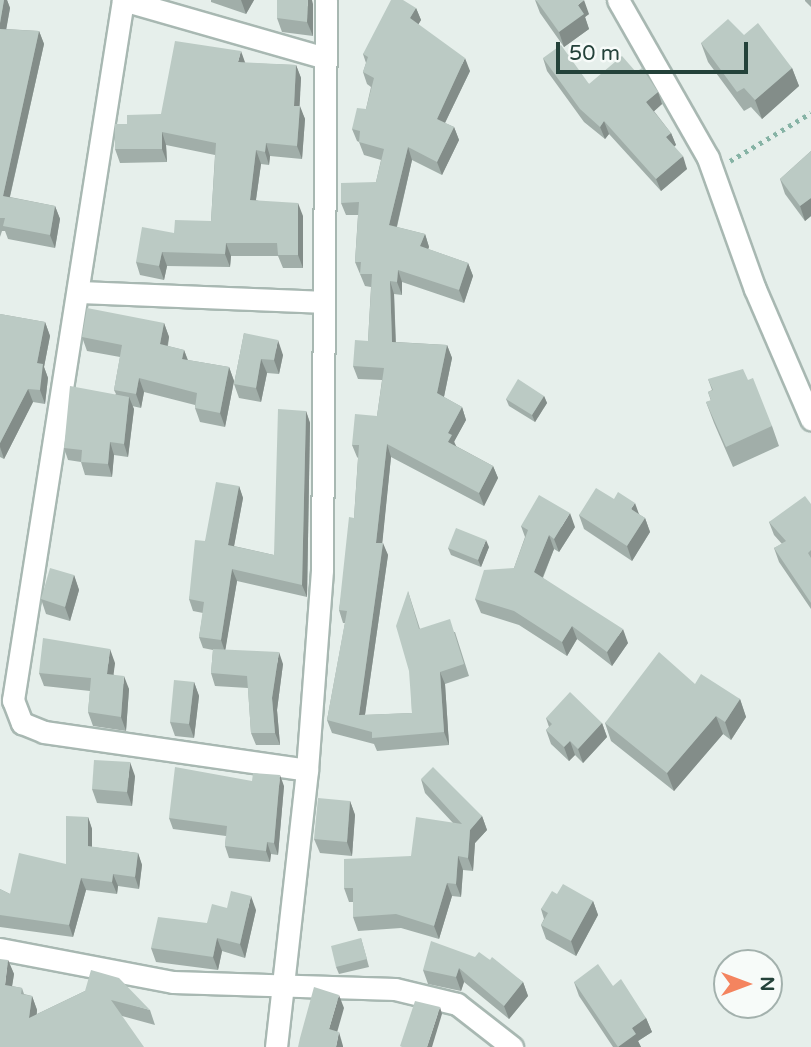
<!DOCTYPE html>
<style>
body{margin:0}
#map{position:relative;width:811px;height:1047px;overflow:hidden;background:#e6efeb;font-family:"Varela Round",sans-serif}
div>[style]{position:absolute}
.path>*{height:4.5px;margin-top:-2.25px;transform-origin:0;background:repeating-linear-gradient(90deg,#86b3a5 0 3.5px,transparent 0 8.5px)}
.roads{filter:drop-shadow(2px 0 #a8b8b2) drop-shadow(-2px 0 #a8b8b2) drop-shadow(0 2px #a8b8b2) drop-shadow(0 -2px #a8b8b2)}
.minor>*{height:21px;margin:-10.5px;padding:0 10.5px;transform-origin:10.5px;border-radius:10.5px;background:#fff}
.wall>*{inset:0;background:#a1aea9}
.shaded-wall>*{inset:0;background:#838d89}
.building>*{inset:0;background:#bbcac4}
span{translate:-50% -50%;white-space:nowrap;text-align:center;line-height:1.15;-webkit-text-stroke:7px #f7fbf9;paint-order:stroke}
.north{position:absolute;left:713px;top:949px;width:70px;height:70px;box-sizing:border-box;background:#f7fbf9;border:2px solid #a3b1ad;border-radius:50%;rotate:90deg;font-size:19px;font-weight:700;line-height:28px;text-align:center;color:#24423a}
.north::after{content:'';display:block;margin:auto;width:24px;height:32px;background:#f4845f;clip-path:polygon(50% 0,100% 100%,50% 72%,0 100%)}
.scale{position:absolute;left:556px;top:42px;width:192px;height:32px;box-sizing:border-box;border:4px solid #24423a;border-top:0;padding-left:9px;font-size:21px;line-height:24px;white-space:nowrap;color:#24423a;-webkit-text-stroke:5px #f7fbf9;paint-order:stroke}
</style>
<div id="map">
<div class="path">
<i style="left:730px;top:161px;width:94px;rotate:-30.7deg"></i>
</div>
<div class="roads">
<div class="minor">
<i style="left:123px;top:0;width:709px;rotate:98.93deg"></i>
<i style="left:13px;top:700px;width:25px;rotate:69deg"></i>
<i style="left:22px;top:723px;width:24px;rotate:22deg"></i>
<i style="left:44px;top:732px;width:266px;rotate:8.2deg"></i>
<i style="left:123px;top:0;width:210px;rotate:16deg"></i>
<i style="left:618px;top:0;width:182px;rotate:60.3deg"></i>
<i style="left:708px;top:158px;width:139px;rotate:70.3deg"></i>
<i style="left:755px;top:289px;width:142px;rotate:66.7deg"></i>
<i style="left:78px;top:292px;width:244px;rotate:2.3deg"></i>
<i style="left:0;top:949px;width:176px;rotate:10.8deg"></i>
<i style="left:173px;top:982px;width:222px;rotate:1.8deg"></i>
<i style="left:395px;top:989px;width:64px;rotate:13.6deg"></i>
<i style="left:457px;top:1004px;width:70px;rotate:38deg"></i>
<i style="left:276px;top:1047px;width:279px;rotate:-83.6deg"></i>
<i style="left:307px;top:770px;width:201px;rotate:-85.7deg"></i>
<i style="left:322px;top:570px;width:570px;rotate:-89.6deg"></i>
</div>
</div>
<div class="wall">
<i style="clip-path:polygon(0 0,7px 0,10px 8px,6px 29px,39px 31px,44px 44px,10px 197px,55px 206px,60px 219px,55px 248px,8px 239px,5px 231px,2px 231px,0 237px)"></i>
<i style="clip-path:polygon(211px 0,254px 0,246px 14px,211px 2px)"></i>
<i style="clip-path:polygon(535px 0,589px 14px,585px 17px,589px 29px,564px 47px,540px 13px)"></i>
<i style="clip-path:polygon(805px 0,811px 0,811px 7px,805px 1px)"></i>
<i style="clip-path:polygon(313px 4px,313px 36px,282px 32px,277px 18px)"></i>
<i style="clip-path:polygon(416px 8px,421px 20px,418px 25px,470px 71px,445px 123px,454px 127px,459px 140px,442px 175px,412px 160px,397px 227px,425px 234px,429px 247px,428px 249px,468px 263px,473px 276px,464px 303px,402px 282px,402px 295px,394px 294px,396px 342px,447px 345px,452px 358px,444px 397px,462px 407px,466px 420px,454px 441px,456px 446px,493px 466px,498px 478px,484px 506px,391px 457px,382px 543px,388px 555px,365px 715px,412px 713px,408px 591px,420px 629px,455px 632px,469px 676px,445px 684px,449px 745px,377px 751px,374px 744px,332px 733px,327px 720px,345px 623px,343px 623px,339px 610px,354px 518px,358px 458px,357px 457px,352px 445px,377px 416px,382px 380px,358px 379px,353px 366px,368px 341px,371px 287px,365px 286px,355px 262px,358px 215px,346px 215px,341px 203px,376px 182px,381px 160px,364px 155px,359px 142px,357px 141px,352px 129px,366px 109px,371px 87px,367px 84px,363px 72px,366px 63px,363px 54px)"></i>
<i style="clip-path:polygon(744px 35px,792px 68px,799px 86px,762px 119px,751px 107px,744px 111px,708px 62px,701px 43px)"></i>
<i style="clip-path:polygon(543px 58px,589px 84px,636px 72px,658px 92px,662px 104px,654px 111px,671px 133px,676px 145px,674px 146px,687px 169px,661px 191px,609px 134px,605px 139px,584px 122px,547px 71px)"></i>
<i style="clip-path:polygon(245px 63px,296px 65px,301px 78px,299px 106px,305px 119px,302px 159px,270px 156px,269px 165px,261px 164px,256px 200px,303px 216px,303px 268px,283px 268px,278px 256px,231px 256px,230px 267px,167px 266px,164px 280px,140px 275px,136px 262px,174px 233px,211px 221px,215px 155px,166px 145px,167px 162px,120px 163px,115px 149px,127px 124px,161px 114px)"></i>
<i style="clip-path:polygon(811px 151px,811px 216px,805px 221px,785px 194px,780px 179px)"></i>
<i style="clip-path:polygon(0 314px,45px 322px,50px 336px,44px 367px,48px 378px,45px 404px,33px 402px,4px 459px,0 457px)"></i>
<i style="clip-path:polygon(164px 323px,169px 337px,168px 346px,184px 350px,188px 360px,229px 367px,234px 381px,225px 427px,200px 422px,195px 408px,195px 405px,144px 392px,141px 408px,132px 406px,134px 409px,128px 457px,114px 455px,112px 477px,85px 475px,81px 462px,68px 460px,64px 448px,116px 394px,114px 390px,120px 357px,87px 351px,82px 337px)"></i>
<i style="clip-path:polygon(244px 333px,283px 355px,279px 374px,267px 373px,261px 402px,239px 398px,234px 384px)"></i>
<i style="clip-path:polygon(708px 379px,772px 426px,779px 446px,733px 467px,714px 423px,706px 402px,711px 401px,708px 392px,712px 390px)"></i>
<i style="clip-path:polygon(544px 396px,547px 403px,535px 422px,509px 406px,506px 399px)"></i>
<i style="clip-path:polygon(306px 411px,310px 423px,307px 597px,237px 581px,225px 650px,283px 664px,277px 710px,280px 745px,256px 745px,251px 733px,248px 688px,215px 686px,211px 673px,213px 650px,203px 648px,199px 637px,203px 613px,193px 611px,189px 599px,205px 541px,239px 486px,243px 498px,234px 546px,274px 555px)"></i>
<i style="clip-path:polygon(614px 499px,645px 518px,650px 532px,632px 561px,584px 529px,579px 515px)"></i>
<i style="clip-path:polygon(811px 504px,811px 609px,779px 562px,774px 548px,782px 544px,774px 535px,769px 522px)"></i>
<i style="clip-path:polygon(521px 526px,575px 527px,559px 552px,554px 549px,543px 578px,628px 643px,612px 666px,577px 639px,567px 656px,519px 625px,481px 613px,475px 599px,514px 568px,525px 537px)"></i>
<i style="clip-path:polygon(489px 547px,481px 567px,451px 555px,448px 548px)"></i>
<i style="clip-path:polygon(74px 575px,79px 590px,70px 621px,46px 614px,41px 599px)"></i>
<i style="clip-path:polygon(115px 663px,113px 674px,129px 689px,126px 731px,93px 726px,88px 712px,90px 691px,44px 686px,39px 673px)"></i>
<i style="clip-path:polygon(194px 682px,199px 696px,194px 738px,175px 736px,170px 722px)"></i>
<i style="clip-path:polygon(695px 684px,740px 699px,746px 717px,731px 740px,723px 734px,674px 791px,611px 741px,605px 723px)"></i>
<i style="clip-path:polygon(546px 718px,602px 723px,607px 737px,583px 763px,575px 755px,569px 761px,551px 744px,546px 730px,549px 727px)"></i>
<i style="clip-path:polygon(135px 776px,132px 806px,97px 803px,92px 789px)"></i>
<i style="clip-path:polygon(421px 779px,482px 816px,487px 830px,475px 843px,473px 871px,463px 870px,461px 897px,452px 896px,439px 939px,401px 928px,358px 931px,353px 917px,353px 902px,349px 902px,344px 888px,411px 856px,453px 823px,425px 793px)"></i>
<i style="clip-path:polygon(284px 786px,278px 855px,271px 854px,270px 862px,229px 858px,225px 846px,226px 836px,173px 829px,169px 818px)"></i>
<i style="clip-path:polygon(350px 801px,355px 815px,352px 856px,320px 853px,314px 839px)"></i>
<i style="clip-path:polygon(88px 817px,92px 829px,92px 847px,138px 853px,142px 865px,139px 889px,118px 886px,117px 894px,86px 890px,73px 937px,0 927px,0 889px,10px 894px,66px 864px)"></i>
<i style="clip-path:polygon(557px 894px,593px 901px,598px 915px,576px 956px,546px 939px,541px 925px,544px 919px,541px 909px)"></i>
<i style="clip-path:polygon(227px 908px,256px 910px,245px 958px,222px 951px,218px 970px,156px 962px,151px 948px,207px 923px)"></i>
<i style="clip-path:polygon(361px 938px,369px 967px,339px 974px,336px 967px)"></i>
<i style="clip-path:polygon(475px 957px,490px 960px,523px 982px,528px 996px,509px 1019px,464px 982px,461px 991px,428px 984px,423px 970px)"></i>
<i style="clip-path:polygon(8px 960px,14px 974px,12px 986px,22px 988px,24px 994px,32px 996px,37px 1010px,37px 1014px,85px 991px,150px 1010px,155px 1025px,122px 1016px,0 1047px)"></i>
<i style="clip-path:polygon(574px 982px,613px 986px,646px 1018px,652px 1032px,638px 1041px,641px 1047px,613px 1047px,579px 996px)"></i>
</div>
<div class="shaded-wall">
<i style="clip-path:polygon(4px 0,7px 0,10px 8px,4px 42px,0 32px,0 23px)"></i>
<i style="clip-path:polygon(241px 0,254px 0,246px 14px)"></i>
<i style="clip-path:polygon(308px 0,312px 0,313px 4px,313px 36px,307px 22px)"></i>
<i style="clip-path:polygon(584px 0,589px 14px,585px 17px,589px 29px,564px 47px,559px 32px,578px 5px)"></i>
<i style="clip-path:polygon(416px 8px,421px 20px,414px 31px,410px 18px)"></i>
<i style="clip-path:polygon(39px 31px,44px 44px,7px 209px,3px 196px)"></i>
<i style="clip-path:polygon(241px 51px,246px 65px,238px 62px)"></i>
<i style="clip-path:polygon(465px 58px,470px 71px,441px 131px,437px 119px)"></i>
<i style="clip-path:polygon(296px 65px,301px 78px,299px 119px,294px 106px)"></i>
<i style="clip-path:polygon(792px 68px,799px 86px,762px 119px,755px 100px)"></i>
<i style="clip-path:polygon(658px 92px,662px 104px,651px 114px,646px 102px)"></i>
<i style="clip-path:polygon(300px 106px,305px 119px,302px 159px,297px 146px)"></i>
<i style="clip-path:polygon(604px 121px,609px 134px,605px 139px,600px 127px)"></i>
<i style="clip-path:polygon(454px 127px,459px 140px,442px 175px,437px 162px)"></i>
<i style="clip-path:polygon(162px 132px,166px 145px,167px 162px,162px 149px)"></i>
<i style="clip-path:polygon(671px 133px,676px 145px,670px 150px,666px 137px)"></i>
<i style="clip-path:polygon(266px 143px,270px 156px,269px 165px,265px 152px)"></i>
<i style="clip-path:polygon(408px 147px,412px 160px,394px 238px,389px 225px)"></i>
<i style="clip-path:polygon(256px 150px,261px 164px,254px 213px,250px 200px)"></i>
<i style="clip-path:polygon(683px 156px,687px 169px,661px 191px,656px 179px)"></i>
<i style="clip-path:polygon(811px 198px,811px 216px,805px 221px,800px 206px)"></i>
<i style="clip-path:polygon(298px 203px,303px 216px,303px 268px,298px 255px)"></i>
<i style="clip-path:polygon(55px 206px,60px 219px,55px 248px,50px 235px)"></i>
<i style="clip-path:polygon(425px 234px,429px 247px,424px 259px,420px 246px)"></i>
<i style="clip-path:polygon(226px 243px,231px 256px,230px 267px,225px 254px)"></i>
<i style="clip-path:polygon(162px 252px,167px 266px,164px 280px,159px 266px)"></i>
<i style="clip-path:polygon(468px 263px,473px 276px,464px 303px,459px 290px)"></i>
<i style="clip-path:polygon(398px 270px,402px 282px,402px 295px,397px 282px)"></i>
<i style="clip-path:polygon(390px 281px,394px 294px,396px 355px,392px 342px)"></i>
<i style="clip-path:polygon(45px 322px,50px 336px,44px 367px,48px 378px,45px 404px,40px 390px,37px 363px)"></i>
<i style="clip-path:polygon(164px 323px,169px 337px,165px 358px,160px 344px)"></i>
<i style="clip-path:polygon(278px 340px,283px 355px,279px 374px,274px 360px)"></i>
<i style="clip-path:polygon(447px 345px,452px 358px,442px 406px,437px 393px)"></i>
<i style="clip-path:polygon(184px 350px,189px 364px,182px 359px)"></i>
<i style="clip-path:polygon(261px 359px,267px 373px,261px 402px,256px 388px)"></i>
<i style="clip-path:polygon(229px 367px,234px 381px,225px 427px,220px 413px)"></i>
<i style="clip-path:polygon(139px 378px,144px 392px,141px 408px,136px 394px)"></i>
<i style="clip-path:polygon(28px 389px,33px 402px,4px 459px,0 447px,0 443px)"></i>
<i style="clip-path:polygon(544px 396px,547px 403px,535px 422px,532px 415px)"></i>
<i style="clip-path:polygon(129px 397px,134px 409px,128px 457px,124px 444px)"></i>
<i style="clip-path:polygon(462px 407px,466px 420px,454px 442px,457px 448px,448px 442px,448px 433px)"></i>
<i style="clip-path:polygon(306px 411px,310px 423px,307px 597px,302px 585px)"></i>
<i style="clip-path:polygon(110px 442px,114px 455px,112px 477px,108px 464px)"></i>
<i style="clip-path:polygon(387px 444px,391px 457px,381px 556px,376px 543px)"></i>
<i style="clip-path:polygon(493px 466px,498px 478px,484px 506px,479px 493px)"></i>
<i style="clip-path:polygon(239px 486px,243px 498px,232px 557px,228px 545px)"></i>
<i style="clip-path:polygon(635px 503px,640px 517px,631px 509px)"></i>
<i style="clip-path:polygon(570px 513px,575px 527px,559px 552px,554px 539px)"></i>
<i style="clip-path:polygon(645px 518px,650px 532px,632px 561px,627px 546px)"></i>
<i style="clip-path:polygon(549px 535px,554px 549px,539px 586px,534px 572px)"></i>
<i style="clip-path:polygon(486px 540px,489px 547px,481px 567px,478px 560px)"></i>
<i style="clip-path:polygon(383px 543px,388px 555px,363px 728px,359px 715px)"></i>
<i style="clip-path:polygon(232px 569px,237px 581px,225px 652px,221px 640px)"></i>
<i style="clip-path:polygon(74px 575px,79px 590px,70px 621px,65px 607px)"></i>
<i style="clip-path:polygon(572px 626px,577px 639px,567px 656px,562px 642px)"></i>
<i style="clip-path:polygon(623px 629px,628px 643px,612px 666px,607px 652px)"></i>
<i style="clip-path:polygon(110px 649px,115px 663px,112px 687px,107px 674px)"></i>
<i style="clip-path:polygon(279px 652px,283px 664px,277px 710px,280px 745px,275px 733px,272px 698px)"></i>
<i style="clip-path:polygon(440px 672px,445px 684px,449px 745px,444px 732px)"></i>
<i style="clip-path:polygon(124px 676px,129px 689px,126px 731px,121px 717px)"></i>
<i style="clip-path:polygon(194px 682px,199px 696px,194px 738px,189px 724px)"></i>
<i style="clip-path:polygon(740px 699px,746px 717px,731px 740px,725px 722px)"></i>
<i style="clip-path:polygon(716px 716px,723px 734px,674px 791px,667px 773px)"></i>
<i style="clip-path:polygon(602px 723px,607px 737px,583px 763px,578px 749px)"></i>
<i style="clip-path:polygon(570px 741px,575px 755px,569px 761px,564px 747px)"></i>
<i style="clip-path:polygon(130px 762px,135px 776px,132px 806px,127px 792px)"></i>
<i style="clip-path:polygon(280px 775px,284px 786px,278px 855px,274px 843px)"></i>
<i style="clip-path:polygon(350px 801px,355px 815px,352px 856px,347px 842px)"></i>
<i style="clip-path:polygon(482px 816px,487px 830px,475px 843px,473px 871px,468px 858px,470px 830px)"></i>
<i style="clip-path:polygon(88px 817px,92px 829px,92px 859px,88px 846px)"></i>
<i style="clip-path:polygon(267px 842px,271px 854px,270px 862px,266px 851px)"></i>
<i style="clip-path:polygon(138px 853px,142px 865px,139px 889px,135px 877px)"></i>
<i style="clip-path:polygon(458px 856px,463px 870px,461px 897px,456px 884px)"></i>
<i style="clip-path:polygon(113px 874px,118px 886px,117px 894px,112px 882px)"></i>
<i style="clip-path:polygon(81px 878px,86px 890px,73px 937px,69px 925px)"></i>
<i style="clip-path:polygon(447px 883px,452px 896px,439px 939px,434px 926px)"></i>
<i style="clip-path:polygon(251px 896px,256px 910px,245px 958px,240px 944px)"></i>
<i style="clip-path:polygon(593px 901px,598px 915px,576px 956px,571px 941px)"></i>
<i style="clip-path:polygon(217px 938px,222px 951px,218px 970px,213px 957px)"></i>
<i style="clip-path:polygon(8px 960px,14px 974px,10px 999px,5px 985px)"></i>
<i style="clip-path:polygon(459px 968px,464px 982px,461px 991px,456px 977px)"></i>
<i style="clip-path:polygon(523px 982px,528px 996px,509px 1019px,504px 1006px)"></i>
<i style="clip-path:polygon(339px 995px,344px 1008px,334px 1043px,329px 1029px)"></i>
<i style="clip-path:polygon(32px 996px,37px 1010px,34px 1032px,29px 1018px)"></i>
<i style="clip-path:polygon(440px 1007px,442px 1014px,432px 1047px,427px 1047px)"></i>
<i style="clip-path:polygon(646px 1018px,652px 1032px,638px 1041px,641px 1047px,618px 1047px,632px 1028px)"></i>
<i style="clip-path:polygon(339px 1032px,343px 1046px,343px 1047px,336px 1047px)"></i>
</div>
<div class="building">
<i style="clip-path:polygon(0 0,4px 0,0 23px)"></i>
<i style="clip-path:polygon(277px 0,308px 0,307px 22px,277px 18px)"></i>
<i style="clip-path:polygon(391px 0,403px 0,416px 8px,410px 18px,465px 58px,437px 119px,454px 127px,437px 162px,408px 147px,389px 225px,425px 234px,420px 246px,468px 263px,459px 290px,398px 270px,397px 282px,390px 281px,392px 342px,447px 345px,437px 393px,462px 407px,448px 433px,452px 435px,448px 442px,493px 466px,479px 493px,387px 444px,376px 543px,383px 543px,359px 715px,412px 713px,409px 671px,396px 626px,408px 591px,419px 629px,450px 619px,464px 664px,440px 672px,444px 732px,372px 738px,372px 732px,327px 720px,347px 611px,339px 610px,349px 517px,354px 518px,359px 445px,352px 445px,355px 414px,377px 416px,384px 368px,353px 366px,355px 340px,368px 341px,372px 274px,360px 274px,361px 262px,355px 262px,359px 202px,341px 203px,341px 183px,376px 182px,384px 149px,359px 142px,360px 131px,352px 129px,357px 108px,366px 109px,374px 78px,363px 72px,368px 57px,363px 54px)"></i>
<i style="clip-path:polygon(536px 0,584px 0,578px 5px,584px 14px,559px 32px)"></i>
<i style="clip-path:polygon(728px 19px,744px 35px,758px 23px,792px 68px,755px 100px,744px 88px,737px 92px,701px 43px)"></i>
<i style="clip-path:polygon(0 29px,39px 31px,3px 196px,55px 206px,50px 235px,3px 226px,5px 218px,0 218px)"></i>
<i style="clip-path:polygon(175px 41px,241px 51px,238px 62px,296px 65px,294px 106px,300px 106px,297px 146px,266px 143px,265px 152px,256px 150px,250px 200px,298px 203px,298px 255px,278px 255px,277px 243px,226px 243px,225px 254px,162px 252px,159px 266px,136px 262px,142px 227px,174px 233px,175px 220px,211px 221px,216px 143px,162px 132px,162px 149px,115px 149px,115px 124px,127px 124px,127px 115px,161px 114px)"></i>
<i style="clip-path:polygon(561px 45px,589px 84px,622px 56px,636px 72px,642px 68px,658px 92px,646px 102px,671px 133px,666px 137px,683px 156px,656px 179px,604px 121px,600px 127px,580px 109px,543px 58px)"></i>
<i style="clip-path:polygon(811px 151px,811px 198px,800px 206px,780px 179px)"></i>
<i style="clip-path:polygon(87px 308px,164px 323px,160px 344px,184px 350px,182px 359px,229px 367px,220px 413px,195px 408px,197px 393px,139px 378px,136px 394px,114px 390px,122px 345px,82px 337px)"></i>
<i style="clip-path:polygon(0 314px,45px 322px,37px 363px,43px 364px,40px 390px,28px 389px,0 443px)"></i>
<i style="clip-path:polygon(244px 333px,278px 340px,274px 360px,261px 359px,256px 388px,234px 384px)"></i>
<i style="clip-path:polygon(743px 369px,748px 380px,753px 378px,772px 426px,726px 447px,706px 402px,711px 400px,708px 392px,713px 390px,708px 379px)"></i>
<i style="clip-path:polygon(518px 379px,544px 396px,532px 415px,506px 399px)"></i>
<i style="clip-path:polygon(70px 386px,129px 397px,124px 444px,110px 442px,108px 464px,81px 462px,82px 450px,64px 448px)"></i>
<i style="clip-path:polygon(278px 409px,306px 411px,302px 585px,232px 569px,221px 640px,199px 637px,204px 602px,189px 599px,195px 540px,205px 541px,216px 482px,239px 486px,228px 545px,274px 555px)"></i>
<i style="clip-path:polygon(596px 488px,614px 499px,618px 492px,635px 503px,631px 509px,645px 518px,627px 546px,579px 515px)"></i>
<i style="clip-path:polygon(539px 495px,570px 513px,554px 539px,549px 535px,534px 572px,623px 629px,607px 652px,572px 626px,562px 642px,514px 611px,475px 599px,484px 570px,514px 568px,528px 530px,521px 526px)"></i>
<i style="clip-path:polygon(805px 496px,811px 504px,811px 550px,808px 553px,811px 558px,811px 603px,774px 548px,786px 541px,769px 522px)"></i>
<i style="clip-path:polygon(456px 528px,486px 540px,478px 560px,448px 548px)"></i>
<i style="clip-path:polygon(50px 568px,74px 575px,65px 607px,41px 599px)"></i>
<i style="clip-path:polygon(43px 638px,110px 649px,107px 674px,124px 676px,121px 717px,88px 712px,91px 678px,39px 673px)"></i>
<i style="clip-path:polygon(213px 649px,279px 652px,272px 698px,275px 733px,251px 733px,247px 676px,211px 673px)"></i>
<i style="clip-path:polygon(659px 652px,695px 684px,701px 674px,740px 699px,725px 722px,716px 716px,667px 773px,605px 723px)"></i>
<i style="clip-path:polygon(174px 680px,194px 682px,189px 724px,170px 722px)"></i>
<i style="clip-path:polygon(570px 692px,602px 723px,578px 749px,570px 741px,564px 747px,546px 730px,552px 724px,546px 718px)"></i>
<i style="clip-path:polygon(94px 760px,130px 762px,127px 792px,92px 789px)"></i>
<i style="clip-path:polygon(175px 767px,252px 781px,253px 773px,280px 775px,274px 843px,267px 842px,266px 851px,225px 846px,227px 826px,169px 818px)"></i>
<i style="clip-path:polygon(433px 767px,482px 816px,470px 830px,468px 858px,458px 856px,456px 884px,447px 883px,434px 926px,396px 914px,353px 917px,353px 888px,344px 888px,344px 859px,411px 856px,416px 817px,462px 824px,421px 779px)"></i>
<i style="clip-path:polygon(318px 798px,350px 801px,347px 842px,314px 839px)"></i>
<i style="clip-path:polygon(66px 816px,88px 817px,88px 846px,138px 853px,135px 877px,113px 874px,112px 882px,81px 878px,69px 925px,0 915px,0 889px,10px 894px,19px 853px,66px 864px)"></i>
<i style="clip-path:polygon(563px 884px,593px 901px,571px 941px,541px 925px,548px 913px,541px 909px,552px 891px,557px 894px)"></i>
<i style="clip-path:polygon(231px 891px,251px 896px,240px 944px,217px 938px,213px 957px,151px 948px,158px 917px,207px 923px,212px 904px,227px 908px)"></i>
<i style="clip-path:polygon(361px 938px,367px 959px,336px 967px,331px 946px)"></i>
<i style="clip-path:polygon(431px 941px,475px 957px,479px 952px,490px 960px,492px 957px,523px 982px,504px 1006px,459px 968px,456px 977px,423px 970px)"></i>
<i style="clip-path:polygon(0 959px,8px 960px,5px 985px,22px 988px,21px 994px,32px 996px,29px 1018px,85px 991px,91px 970px,119px 978px,150px 1010px,111px 1000px,144px 1047px,0 1047px)"></i>
<i style="clip-path:polygon(598px 964px,613px 986px,621px 979px,646px 1018px,632px 1028px,636px 1034px,618px 1047px,574px 982px)"></i>
<i style="clip-path:polygon(314px 987px,339px 995px,329px 1029px,339px 1032px,336px 1047px,298px 1047px,300px 1038px)"></i>
<i style="clip-path:polygon(415px 1001px,440px 1007px,427px 1047px,402px 1047px,400px 1046px)"></i>
</div>
<div class="north">N</div>
<div class="scale">50 m</div>
</div>
